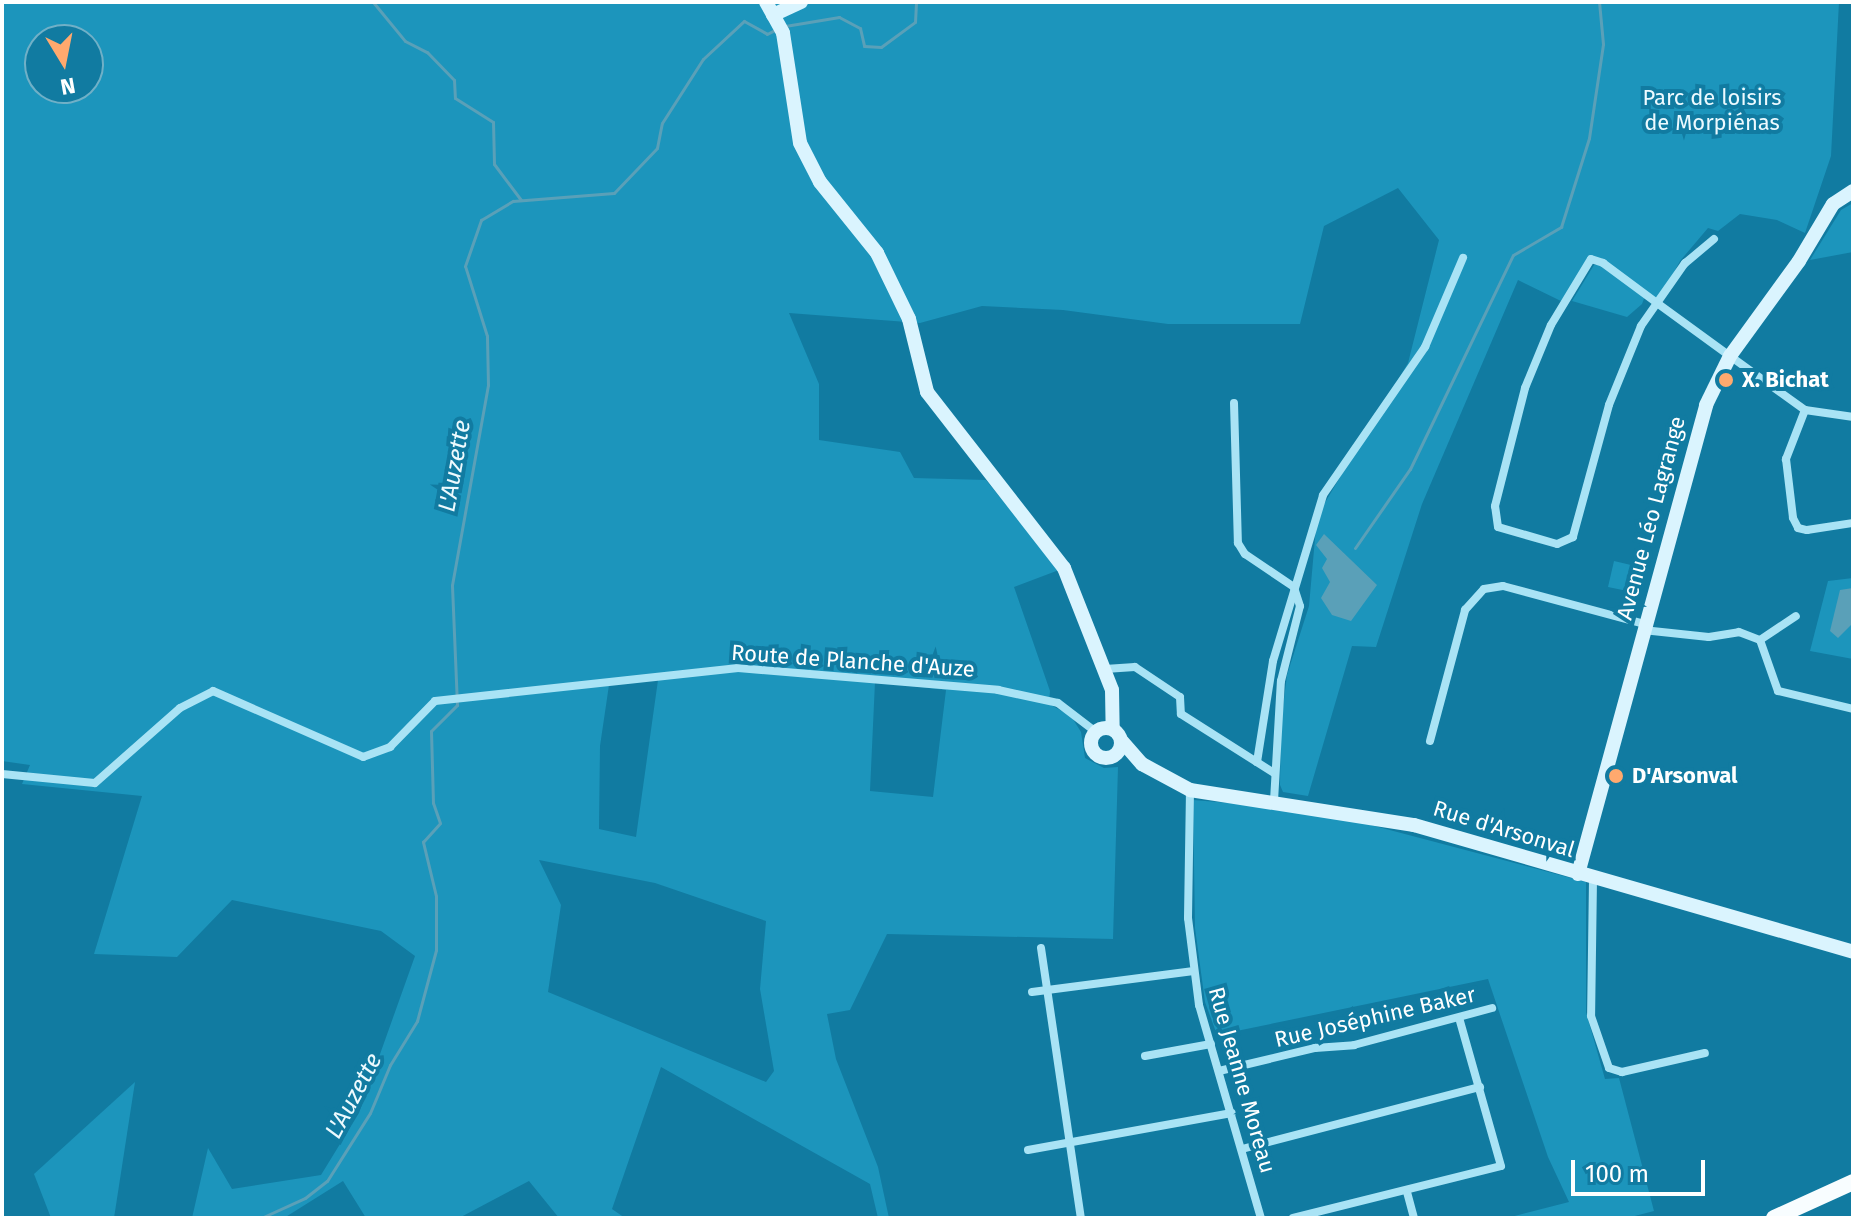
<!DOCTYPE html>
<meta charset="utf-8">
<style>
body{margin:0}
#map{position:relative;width:1855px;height:1220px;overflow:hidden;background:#117ba1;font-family:"Fira Sans",sans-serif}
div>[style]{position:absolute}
.green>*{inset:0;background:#1c95bc}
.water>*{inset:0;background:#5aa0b8}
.stream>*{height:3px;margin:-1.5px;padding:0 1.5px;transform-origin:1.5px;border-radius:1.5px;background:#5aa0b8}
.street>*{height:8px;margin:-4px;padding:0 4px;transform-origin:4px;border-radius:4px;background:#a9e3f5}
.secondary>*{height:14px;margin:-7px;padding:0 7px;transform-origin:7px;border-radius:7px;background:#daf4fe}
.secondary>.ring{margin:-7px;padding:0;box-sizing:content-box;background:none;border:14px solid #daf4fe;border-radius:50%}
.primary>*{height:16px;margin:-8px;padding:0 8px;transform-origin:8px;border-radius:8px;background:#f8fdff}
.dots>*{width:22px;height:22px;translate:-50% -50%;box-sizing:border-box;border:4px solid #117ba1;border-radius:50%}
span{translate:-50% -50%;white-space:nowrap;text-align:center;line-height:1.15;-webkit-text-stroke:8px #117ba1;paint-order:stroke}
.park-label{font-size:22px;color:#edfaff}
.poi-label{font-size:22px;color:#fff;font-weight:700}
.left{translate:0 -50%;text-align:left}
.street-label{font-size:22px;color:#fff}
.water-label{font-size:24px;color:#edfafe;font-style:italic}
.frame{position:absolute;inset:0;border:4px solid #fff;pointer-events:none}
.north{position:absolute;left:24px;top:24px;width:80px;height:80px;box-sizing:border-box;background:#117ba1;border:2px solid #70b0c7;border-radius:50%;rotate:170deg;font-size:22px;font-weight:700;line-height:32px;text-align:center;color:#fff}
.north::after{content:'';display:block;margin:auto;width:28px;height:36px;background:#ffa96e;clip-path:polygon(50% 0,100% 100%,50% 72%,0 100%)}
.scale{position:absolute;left:1571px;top:1160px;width:134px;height:36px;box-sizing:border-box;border:4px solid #fff;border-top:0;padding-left:10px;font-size:24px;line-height:28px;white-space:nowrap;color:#fff;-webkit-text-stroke:6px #117ba1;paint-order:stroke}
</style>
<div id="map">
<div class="green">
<i style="clip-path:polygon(evenodd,2px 2px,1839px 2px,1831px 156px,1805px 233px,1777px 220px,1740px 214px,1718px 231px,1708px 228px,1680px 261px,1657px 303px,1591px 259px,1563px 302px,1518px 280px,1422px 504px,1376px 647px,1352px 646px,1308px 796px,1283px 792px,1280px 785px,1281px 723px,1287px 675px,1309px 606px,1317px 516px,1408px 363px,1439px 240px,1398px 188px,1324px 226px,1300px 324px,1168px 324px,1063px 310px,982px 306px,920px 323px,789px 313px,819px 384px,819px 440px,900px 452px,914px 478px,986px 480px,1059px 570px,1014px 587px,1050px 691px,1049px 704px,1071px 716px,1081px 732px,1085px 758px,1104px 768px,1118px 767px,1113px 939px,887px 934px,850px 1010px,827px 1014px,836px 1059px,878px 1167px,889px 1218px,878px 1218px,870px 1184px,661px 1067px,612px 1209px,625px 1218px,559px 1218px,529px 1181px,459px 1218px,366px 1218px,343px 1181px,284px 1218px,192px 1218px,208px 1148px,232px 1189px,321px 1175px,359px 1113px,415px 956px,381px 931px,232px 900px,177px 957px,94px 954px,142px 796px,22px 784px,30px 765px,2px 761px,2px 2px,40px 40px,88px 40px,88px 88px,40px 88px,40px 40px,2px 2px,658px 680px,636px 837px,599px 829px,600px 746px,609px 685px,658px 680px,2px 2px,875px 682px,946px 690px,933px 797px,870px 791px,875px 682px,2px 2px,539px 860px,655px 883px,766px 921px,760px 989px,774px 1071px,766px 1082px,548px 992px,561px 905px,539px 860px)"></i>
<i style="clip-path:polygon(1853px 203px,1853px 252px,1810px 260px,1841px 210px)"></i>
<i style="clip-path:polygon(1594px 265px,1603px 265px,1645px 296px,1642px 304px,1627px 317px,1572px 301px)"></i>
<i style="clip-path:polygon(1614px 561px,1648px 569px,1642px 594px,1608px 587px)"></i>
<i style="clip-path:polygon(1853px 578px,1853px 659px,1810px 651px,1828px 581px)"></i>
<i style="clip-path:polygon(1193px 800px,1314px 810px,1586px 882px,1586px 1012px,1605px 1079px,1619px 1078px,1654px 1211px,1627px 1218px,1507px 1218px,1569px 1202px,1548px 1157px,1488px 979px,1217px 1035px,1205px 1002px,1195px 928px)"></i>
<i style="clip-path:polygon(135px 1082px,114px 1218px,51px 1218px,34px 1174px)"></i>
</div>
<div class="water">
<i style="clip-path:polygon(1324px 534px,1377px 585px,1351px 621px,1332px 615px,1321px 598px,1330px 582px,1322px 568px,1327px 559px,1316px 545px)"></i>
<i style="clip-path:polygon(1853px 588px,1853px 623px,1838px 638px,1830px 631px,1840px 590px)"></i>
</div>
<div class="stream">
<i style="left:373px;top:2px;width:50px;rotate:50.6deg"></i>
<i style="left:405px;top:41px;width:25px;rotate:27deg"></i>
<i style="left:427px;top:52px;width:39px;rotate:46deg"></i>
<i style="left:454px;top:80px;width:18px;rotate:87deg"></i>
<i style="left:455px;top:98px;width:45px;rotate:32.3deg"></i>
<i style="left:493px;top:122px;width:42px;rotate:88.6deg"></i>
<i style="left:494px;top:164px;width:45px;rotate:53.1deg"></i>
<i style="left:785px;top:26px;width:55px;rotate:-9.5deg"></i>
<i style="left:839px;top:17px;width:24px;rotate:28deg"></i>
<i style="left:860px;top:28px;width:18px;rotate:77deg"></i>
<i style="left:864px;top:46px;width:17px;rotate:3deg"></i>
<i style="left:881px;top:47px;width:42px;rotate:-36.3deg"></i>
<i style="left:915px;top:22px;width:20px;rotate:-87deg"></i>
<i style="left:1355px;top:548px;width:96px;rotate:-55.2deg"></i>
<i style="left:1410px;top:469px;width:237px;rotate:-64.3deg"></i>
<i style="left:1513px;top:255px;width:56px;rotate:-30.3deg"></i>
<i style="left:1561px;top:227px;width:93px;rotate:-72.5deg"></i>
<i style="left:1589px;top:138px;width:95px;rotate:-81.5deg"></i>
<i style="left:1603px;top:44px;width:42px;rotate:-95.4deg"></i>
<i style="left:261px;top:1218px;width:48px;rotate:-24.4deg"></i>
<i style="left:305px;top:1198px;width:28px;rotate:-38deg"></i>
<i style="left:327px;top:1181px;width:80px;rotate:-57.7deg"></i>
<i style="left:370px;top:1113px;width:52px;rotate:-67.4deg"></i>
<i style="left:390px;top:1065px;width:52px;rotate:-58.5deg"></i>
<i style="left:417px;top:1021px;width:73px;rotate:-75deg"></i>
<i style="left:436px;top:950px;width:54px;rotate:-90deg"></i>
<i style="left:436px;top:896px;width:56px;rotate:-103.5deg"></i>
<i style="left:423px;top:842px;width:25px;rotate:-48deg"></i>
<i style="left:440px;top:823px;width:21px;rotate:-109deg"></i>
<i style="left:433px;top:803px;width:72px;rotate:-91.6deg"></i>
<i style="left:431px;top:731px;width:37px;rotate:-45deg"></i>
<i style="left:457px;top:705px;width:120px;rotate:-92.4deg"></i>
<i style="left:452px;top:585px;width:203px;rotate:-79.8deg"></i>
<i style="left:488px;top:385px;width:49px;rotate:-91.2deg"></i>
<i style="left:487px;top:336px;width:73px;rotate:-107.4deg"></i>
<i style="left:465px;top:266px;width:49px;rotate:-70.8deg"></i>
<i style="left:481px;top:220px;width:37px;rotate:-31deg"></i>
<i style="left:513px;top:201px;width:101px;rotate:-4.5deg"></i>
<i style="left:614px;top:193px;width:62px;rotate:-46.3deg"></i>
<i style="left:657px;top:148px;width:25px;rotate:-79deg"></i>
<i style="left:662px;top:123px;width:76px;rotate:-57.4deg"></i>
<i style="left:703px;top:59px;width:56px;rotate:-42.8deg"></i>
<i style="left:744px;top:21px;width:26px;rotate:29deg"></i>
<i style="left:767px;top:34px;width:9px;rotate:-27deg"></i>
</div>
<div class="street">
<i style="left:1714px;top:239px;width:38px;rotate:140deg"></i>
<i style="left:1685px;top:263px;width:49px;rotate:125deg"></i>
<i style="left:1657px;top:303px;width:28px;rotate:125deg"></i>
<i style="left:1641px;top:326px;width:85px;rotate:112.1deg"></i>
<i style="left:1609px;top:405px;width:137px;rotate:105.3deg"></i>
<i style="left:1573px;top:537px;width:17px;rotate:156deg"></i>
<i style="left:1557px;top:544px;width:61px;rotate:-163.9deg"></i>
<i style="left:1498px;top:527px;width:21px;rotate:-98deg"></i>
<i style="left:1495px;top:506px;width:122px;rotate:-75.7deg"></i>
<i style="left:1525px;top:388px;width:68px;rotate:-67.6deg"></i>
<i style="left:1551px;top:325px;width:77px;rotate:-58.8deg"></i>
<i style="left:1591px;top:259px;width:13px;rotate:18deg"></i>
<i style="left:1603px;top:263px;width:67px;rotate:36.5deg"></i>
<i style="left:1657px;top:303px;width:90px;rotate:36deg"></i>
<i style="left:1730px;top:356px;width:92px;rotate:35.8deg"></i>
<i style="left:1805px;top:410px;width:49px;rotate:8.3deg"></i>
<i style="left:1234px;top:403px;width:140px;rotate:88.4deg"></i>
<i style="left:1238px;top:543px;width:13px;rotate:58deg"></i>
<i style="left:1245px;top:554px;width:59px;rotate:34deg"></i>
<i style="left:1805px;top:410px;width:53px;rotate:111.2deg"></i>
<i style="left:1786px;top:459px;width:59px;rotate:83.2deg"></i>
<i style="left:1793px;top:518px;width:11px;rotate:63deg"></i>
<i style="left:1798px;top:528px;width:9px;rotate:13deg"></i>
<i style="left:1807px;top:530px;width:47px;rotate:-8.7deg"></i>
<i style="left:1643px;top:630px;width:66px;rotate:6.1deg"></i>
<i style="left:1709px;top:637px;width:30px;rotate:-9deg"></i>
<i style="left:1739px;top:632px;width:22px;rotate:21deg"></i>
<i style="left:1760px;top:640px;width:54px;rotate:70.6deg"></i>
<i style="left:1778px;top:691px;width:77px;rotate:13.5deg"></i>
<i style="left:1760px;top:640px;width:43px;rotate:-33.7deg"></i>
<i style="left:1105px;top:669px;width:30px;rotate:-4deg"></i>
<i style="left:1135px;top:667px;width:54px;rotate:33.7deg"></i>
<i style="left:1180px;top:697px;width:17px;rotate:87deg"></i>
<i style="left:1181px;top:714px;width:110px;rotate:32.4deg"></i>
<i style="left:1430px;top:741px;width:136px;rotate:-75deg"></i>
<i style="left:1465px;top:610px;width:28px;rotate:-48deg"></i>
<i style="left:1484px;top:589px;width:19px;rotate:-9deg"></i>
<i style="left:1503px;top:586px;width:147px;rotate:15deg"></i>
<i style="left:1257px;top:762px;width:102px;rotate:-81deg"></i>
<i style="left:1273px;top:661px;width:173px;rotate:-73.2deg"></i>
<i style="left:1323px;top:495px;width:180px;rotate:-55.4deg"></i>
<i style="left:1425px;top:347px;width:97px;rotate:-66.9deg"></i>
<i style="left:2px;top:774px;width:93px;rotate:5.5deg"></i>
<i style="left:95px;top:783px;width:113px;rotate:-41.4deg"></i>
<i style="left:180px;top:708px;width:37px;rotate:-27deg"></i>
<i style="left:213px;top:691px;width:164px;rotate:23.7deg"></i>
<i style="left:363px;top:757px;width:29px;rotate:-20deg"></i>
<i style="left:390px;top:747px;width:64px;rotate:-45.6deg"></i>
<i style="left:435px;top:701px;width:305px;rotate:-6.2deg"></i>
<i style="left:738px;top:668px;width:261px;rotate:4.8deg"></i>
<i style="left:998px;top:690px;width:61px;rotate:12.2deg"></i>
<i style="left:1058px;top:703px;width:48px;rotate:37.3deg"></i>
<i style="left:1190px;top:790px;width:128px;rotate:90.9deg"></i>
<i style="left:1188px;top:918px;width:88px;rotate:82.8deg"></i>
<i style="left:1199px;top:1005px;width:222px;rotate:73.8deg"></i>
<i style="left:1274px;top:801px;width:120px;rotate:-86.7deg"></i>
<i style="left:1281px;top:681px;width:77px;rotate:-75.8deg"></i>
<i style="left:1300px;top:606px;width:20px;rotate:-108deg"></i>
<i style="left:1593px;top:879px;width:137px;rotate:90.8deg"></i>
<i style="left:1591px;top:1016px;width:55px;rotate:70.9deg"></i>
<i style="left:1609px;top:1068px;width:14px;rotate:17deg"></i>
<i style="left:1622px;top:1072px;width:85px;rotate:-12.9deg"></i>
<i style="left:1041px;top:948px;width:273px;rotate:81.6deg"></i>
<i style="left:1032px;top:992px;width:163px;rotate:-7.4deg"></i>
<i style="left:1145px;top:1056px;width:67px;rotate:-10.3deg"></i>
<i style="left:1219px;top:1071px;width:99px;rotate:-13.5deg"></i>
<i style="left:1315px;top:1048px;width:39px;rotate:-4deg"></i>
<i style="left:1354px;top:1045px;width:143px;rotate:-15deg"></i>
<i style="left:1242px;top:1149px;width:246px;rotate:-14.6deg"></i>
<i style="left:1028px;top:1150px;width:207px;rotate:-10.3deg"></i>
<i style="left:1407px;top:1192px;width:27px;rotate:75deg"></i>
<i style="left:1293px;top:1218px;width:214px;rotate:-14deg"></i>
<i style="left:1501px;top:1166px;width:154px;rotate:-105.8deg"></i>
</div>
<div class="secondary">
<i style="left:766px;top:2px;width:35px;rotate:61deg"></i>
<i style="left:783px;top:33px;width:111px;rotate:81.2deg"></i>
<i style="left:800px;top:143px;width:44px;rotate:62.9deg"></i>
<i style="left:820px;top:182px;width:91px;rotate:51.2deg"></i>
<i style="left:877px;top:253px;width:73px;rotate:64.1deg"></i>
<i style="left:909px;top:319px;width:75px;rotate:76.1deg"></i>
<i style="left:927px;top:392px;width:223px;rotate:52.1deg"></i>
<i style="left:1064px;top:568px;width:131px;rotate:68.5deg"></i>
<i style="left:1112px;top:690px;width:39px;rotate:89deg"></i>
<i style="left:773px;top:15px;width:31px;rotate:-25deg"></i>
<i class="ring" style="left:1091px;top:728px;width:16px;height:16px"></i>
<i style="left:1121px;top:740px;width:32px;rotate:49deg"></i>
<i style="left:1142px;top:764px;width:55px;rotate:28.4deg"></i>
<i style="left:1190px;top:790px;width:227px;rotate:8.9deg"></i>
<i style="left:1414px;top:825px;width:457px;rotate:16.1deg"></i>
<i style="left:1578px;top:874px;width:486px;rotate:-74.7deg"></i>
<i style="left:1706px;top:405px;width:55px;rotate:-63.9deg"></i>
<i style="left:1730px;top:356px;width:117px;rotate:-54deg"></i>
<i style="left:1799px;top:261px;width:66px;rotate:-59.2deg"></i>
<i style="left:1833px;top:204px;width:24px;rotate:-33deg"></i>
</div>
<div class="primary">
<i style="left:1774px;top:1218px;width:87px;rotate:-24.5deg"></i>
</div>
<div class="dots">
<i style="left:1726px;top:380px;background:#ffa96e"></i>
<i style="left:1616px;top:776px;background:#ffa96e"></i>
</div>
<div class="park-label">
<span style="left:1712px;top:110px">Parc de loisirs<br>de Morpiénas</span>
</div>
<div class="poi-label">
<span class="left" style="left:1742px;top:380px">X. Bichat</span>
<span class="left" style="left:1632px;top:776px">D'Arsonval</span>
</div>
<div class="street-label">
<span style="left:1651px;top:518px;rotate:-75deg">Avenue Léo Lagrange</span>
<span style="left:853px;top:661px;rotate:4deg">Route de Planche d'Auze</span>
<span style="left:1504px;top:829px;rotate:17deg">Rue d'Arsonval</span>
<span style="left:1375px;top:1017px;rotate:-13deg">Rue Joséphine Baker</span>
<span style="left:1242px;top:1080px;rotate:74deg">Rue Jeanne Moreau</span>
</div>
<div class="water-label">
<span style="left:455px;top:466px;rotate:-80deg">L'Auzette</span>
<span style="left:354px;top:1096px;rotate:-62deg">L'Auzette</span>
</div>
<div class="frame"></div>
<div class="north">N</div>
<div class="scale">100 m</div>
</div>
